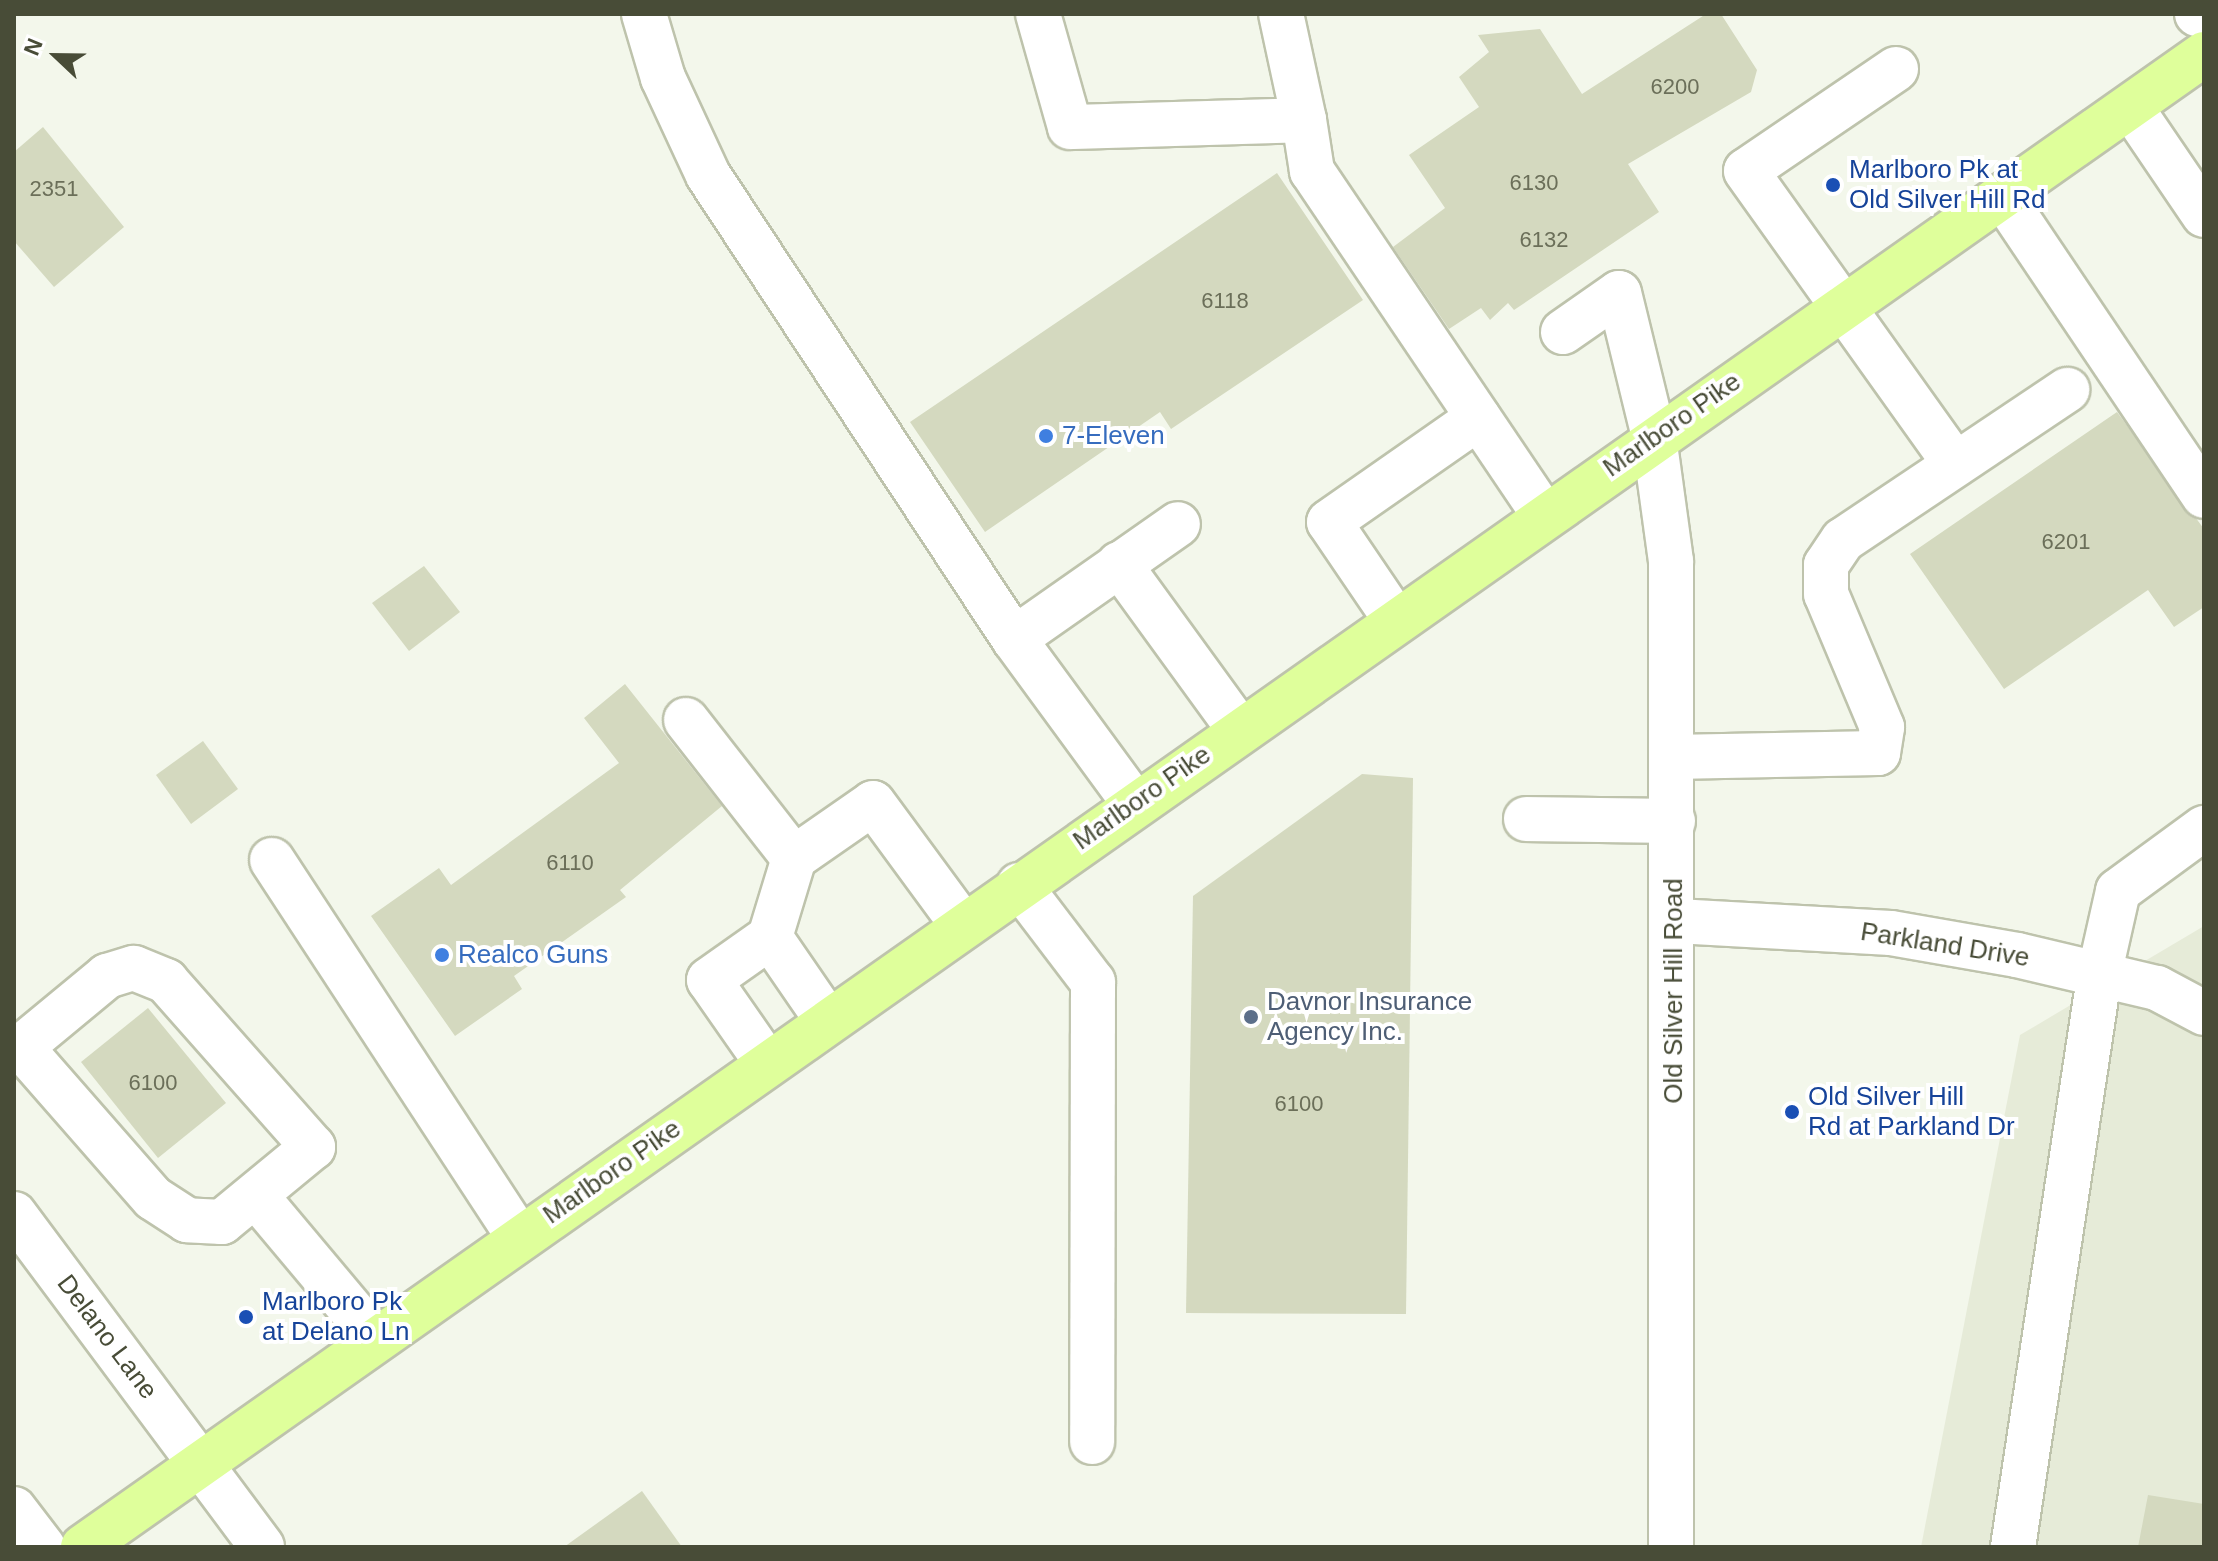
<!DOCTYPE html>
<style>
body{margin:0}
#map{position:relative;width:2218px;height:1561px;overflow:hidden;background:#f3f7eb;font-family:Helvetica,sans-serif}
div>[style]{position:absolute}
.residential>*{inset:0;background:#e6ebd8}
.building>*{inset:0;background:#d4d9bf}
.roads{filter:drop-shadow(2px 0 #bec3ac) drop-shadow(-2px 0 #bec3ac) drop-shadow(0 2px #bec3ac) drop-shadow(0 -2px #bec3ac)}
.minor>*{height:44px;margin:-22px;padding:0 22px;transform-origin:22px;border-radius:22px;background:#fff}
.major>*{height:44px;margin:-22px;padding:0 22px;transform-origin:22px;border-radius:22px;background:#dfff9b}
.dots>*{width:22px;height:22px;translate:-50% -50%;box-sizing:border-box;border:4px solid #fff;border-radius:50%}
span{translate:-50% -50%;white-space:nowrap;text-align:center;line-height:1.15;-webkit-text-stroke:8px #fff;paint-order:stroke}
.number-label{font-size:22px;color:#6b6f59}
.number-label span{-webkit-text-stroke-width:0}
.transit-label{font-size:26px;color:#164399}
.left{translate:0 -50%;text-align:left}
.street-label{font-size:26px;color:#484c37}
.shop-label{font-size:26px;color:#366cbe}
.service-label{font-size:26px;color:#4e5e75}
.frame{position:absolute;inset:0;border:16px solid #484c37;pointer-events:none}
.north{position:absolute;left:16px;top:16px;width:80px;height:80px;-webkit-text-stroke:6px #fff;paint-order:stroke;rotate:292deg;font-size:22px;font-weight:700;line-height:32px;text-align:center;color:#484c37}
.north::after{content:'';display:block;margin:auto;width:28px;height:36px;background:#484c37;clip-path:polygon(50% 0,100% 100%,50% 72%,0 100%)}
</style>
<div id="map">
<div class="residential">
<i style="clip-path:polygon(2204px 926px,2204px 1547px,1921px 1547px,2020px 1035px)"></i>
</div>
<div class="building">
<i style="clip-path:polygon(1706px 14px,1721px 14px,1757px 70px,1751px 92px,1628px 164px,1659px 212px,1514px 310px,1508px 303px,1490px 320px,1481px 308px,1449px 329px,1393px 247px,1445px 208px,1409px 155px,1479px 107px,1459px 77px,1489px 52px,1478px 35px,1540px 29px,1582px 94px)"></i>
<i style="clip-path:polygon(43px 127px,124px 227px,54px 287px,14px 241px,14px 152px)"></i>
<i style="clip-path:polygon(1277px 173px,1363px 300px,1171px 429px,1160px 412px,985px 532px,910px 422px)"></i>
<i style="clip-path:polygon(2117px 412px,2204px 529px,2204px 607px,2174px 627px,2148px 590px,2004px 689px,1910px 554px)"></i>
<i style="clip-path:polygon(424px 566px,460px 612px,409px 651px,372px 603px)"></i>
<i style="clip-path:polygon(625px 684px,722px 806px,620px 890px,626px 897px,514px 976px,522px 989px,455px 1036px,371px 916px,439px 868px,451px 885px,619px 763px,584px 718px)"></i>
<i style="clip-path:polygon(203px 741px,238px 789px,191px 824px,156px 775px)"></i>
<i style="clip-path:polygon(1362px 774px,1413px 778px,1406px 1314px,1186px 1313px,1193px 896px)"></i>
<i style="clip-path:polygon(148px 1008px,226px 1103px,158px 1158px,81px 1062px)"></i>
<i style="clip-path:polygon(642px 1491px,682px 1547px,564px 1547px)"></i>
<i style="clip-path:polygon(2148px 1495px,2204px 1504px,2204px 1547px,2138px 1547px)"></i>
</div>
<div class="roads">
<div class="minor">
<i style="left:644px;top:14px;width:67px;rotate:73.5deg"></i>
<i style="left:663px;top:78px;width:107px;rotate:65.1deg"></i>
<i style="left:708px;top:175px;width:556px;rotate:56.6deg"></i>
<i style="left:1014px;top:639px;width:200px;rotate:-35deg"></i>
<i style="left:1038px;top:14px;width:117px;rotate:74.2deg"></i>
<i style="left:1070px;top:127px;width:234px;rotate:-1.7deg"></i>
<i style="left:1304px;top:120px;width:108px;rotate:-102.2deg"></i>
<i style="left:2197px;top:14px;width:7px;rotate:16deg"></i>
<i style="left:1896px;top:69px;width:181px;rotate:145.8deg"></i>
<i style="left:1746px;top:171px;width:360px;rotate:54.5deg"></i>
<i style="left:2132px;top:109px;width:128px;rotate:55.8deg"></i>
<i style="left:1304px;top:120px;width:52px;rotate:81.1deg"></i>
<i style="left:1312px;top:171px;width:415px;rotate:56deg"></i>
<i style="left:2003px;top:197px;width:360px;rotate:56.1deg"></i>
<i style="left:1563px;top:332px;width:68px;rotate:-34.9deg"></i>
<i style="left:1619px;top:293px;width:148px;rotate:76.3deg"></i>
<i style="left:1654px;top:437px;width:125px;rotate:82.2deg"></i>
<i style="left:1671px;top:561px;width:986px;rotate:90deg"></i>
<i style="left:1119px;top:564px;width:204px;rotate:54deg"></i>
<i style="left:1395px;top:619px;width:117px;rotate:-124.2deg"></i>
<i style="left:1329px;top:522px;width:182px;rotate:-34.9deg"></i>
<i style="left:1014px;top:639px;width:203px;rotate:53.8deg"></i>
<i style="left:686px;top:720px;width:175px;rotate:52deg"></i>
<i style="left:1672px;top:757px;width:206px;rotate:-1.1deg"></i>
<i style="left:1878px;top:753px;width:26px;rotate:-81deg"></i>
<i style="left:1882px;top:727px;width:144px;rotate:-112.8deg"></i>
<i style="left:1826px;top:594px;width:29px;rotate:-90deg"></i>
<i style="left:1826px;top:565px;width:30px;rotate:-56deg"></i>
<i style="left:1843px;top:540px;width:270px;rotate:-33.8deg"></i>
<i style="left:1526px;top:819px;width:147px;rotate:0.8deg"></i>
<i style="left:272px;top:860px;width:451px;rotate:56.8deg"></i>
<i style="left:1019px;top:885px;width:122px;rotate:52.7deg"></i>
<i style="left:1093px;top:982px;width:460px;rotate:90.1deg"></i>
<i style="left:1676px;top:921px;width:215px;rotate:3.2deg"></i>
<i style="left:1891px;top:933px;width:128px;rotate:9.9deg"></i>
<i style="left:2017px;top:955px;width:144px;rotate:13.3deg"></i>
<i style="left:2157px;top:988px;width:53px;rotate:28deg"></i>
<i style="left:827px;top:1020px;width:101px;rotate:-124.5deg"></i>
<i style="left:770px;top:937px;width:83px;rotate:-73.1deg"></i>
<i style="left:794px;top:858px;width:96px;rotate:-34.8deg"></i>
<i style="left:873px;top:803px;width:150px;rotate:53.7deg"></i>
<i style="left:14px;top:1053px;width:121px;rotate:-39.6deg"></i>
<i style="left:107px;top:976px;width:28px;rotate:-17deg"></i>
<i style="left:134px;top:968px;width:35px;rotate:22deg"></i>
<i style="left:166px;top:981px;width:222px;rotate:48.5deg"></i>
<i style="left:313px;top:1147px;width:118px;rotate:140.5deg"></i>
<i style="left:222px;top:1222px;width:35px;rotate:-177deg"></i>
<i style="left:187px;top:1220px;width:40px;rotate:-147.1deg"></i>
<i style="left:153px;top:1198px;width:201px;rotate:-131.2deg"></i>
<i style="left:767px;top:1063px;width:101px;rotate:-124.9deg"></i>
<i style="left:709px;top:980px;width:75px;rotate:-35.2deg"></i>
<i style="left:256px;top:1196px;width:187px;rotate:50deg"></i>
<i style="left:14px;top:1214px;width:415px;rotate:53.3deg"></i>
<i style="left:14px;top:1509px;width:48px;rotate:52.7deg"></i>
<i style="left:2013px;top:1547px;width:583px;rotate:-81.41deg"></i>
<i style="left:2100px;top:971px;width:82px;rotate:-77.3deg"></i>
<i style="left:2118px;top:891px;width:107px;rotate:-36.2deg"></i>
</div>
<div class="major">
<i style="left:83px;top:1547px;width:2594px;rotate:-35.14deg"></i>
</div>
</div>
<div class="dots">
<i style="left:1833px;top:185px;background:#1a4fb4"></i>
<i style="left:1046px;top:436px;background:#3f7fe0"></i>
<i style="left:442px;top:955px;background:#3f7fe0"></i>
<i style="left:1251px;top:1017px;background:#5c6f8a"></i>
<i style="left:1792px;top:1112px;background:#1a4fb4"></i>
<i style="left:246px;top:1317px;background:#1a4fb4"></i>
</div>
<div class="number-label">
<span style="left:1675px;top:87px">6200</span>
<span style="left:1534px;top:183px">6130</span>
<span style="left:54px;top:189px">2351</span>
<span style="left:1544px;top:240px">6132</span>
<span style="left:1225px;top:301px">6118</span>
<span style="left:2066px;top:542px">6201</span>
<span style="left:570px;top:863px">6110</span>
<span style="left:153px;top:1083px">6100</span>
<span style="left:1299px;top:1104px">6100</span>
</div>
<div class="transit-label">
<span class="left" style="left:1849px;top:185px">Marlboro Pk at<br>Old Silver Hill Rd</span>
<span class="left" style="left:1808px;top:1112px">Old Silver Hill<br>Rd at Parkland Dr</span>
<span class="left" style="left:262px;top:1317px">Marlboro Pk<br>at Delano Ln</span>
</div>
<div class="street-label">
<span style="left:1672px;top:425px;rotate:-35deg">Marlboro Pike</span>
<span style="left:1142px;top:798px;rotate:-35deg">Marlboro Pike</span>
<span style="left:1945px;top:945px;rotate:9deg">Parkland Drive</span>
<span style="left:1674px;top:991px;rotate:-90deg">Old Silver Hill Road</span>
<span style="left:612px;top:1172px;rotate:-35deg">Marlboro Pike</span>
<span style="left:107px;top:1337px;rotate:53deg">Delano Lane</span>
</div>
<div class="shop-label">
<span class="left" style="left:1062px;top:436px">7-Eleven</span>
<span class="left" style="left:458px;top:955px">Realco Guns</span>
</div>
<div class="service-label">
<span class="left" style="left:1267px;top:1017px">Davnor Insurance<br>Agency Inc.</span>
</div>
<div class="frame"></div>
<div class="north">N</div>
</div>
